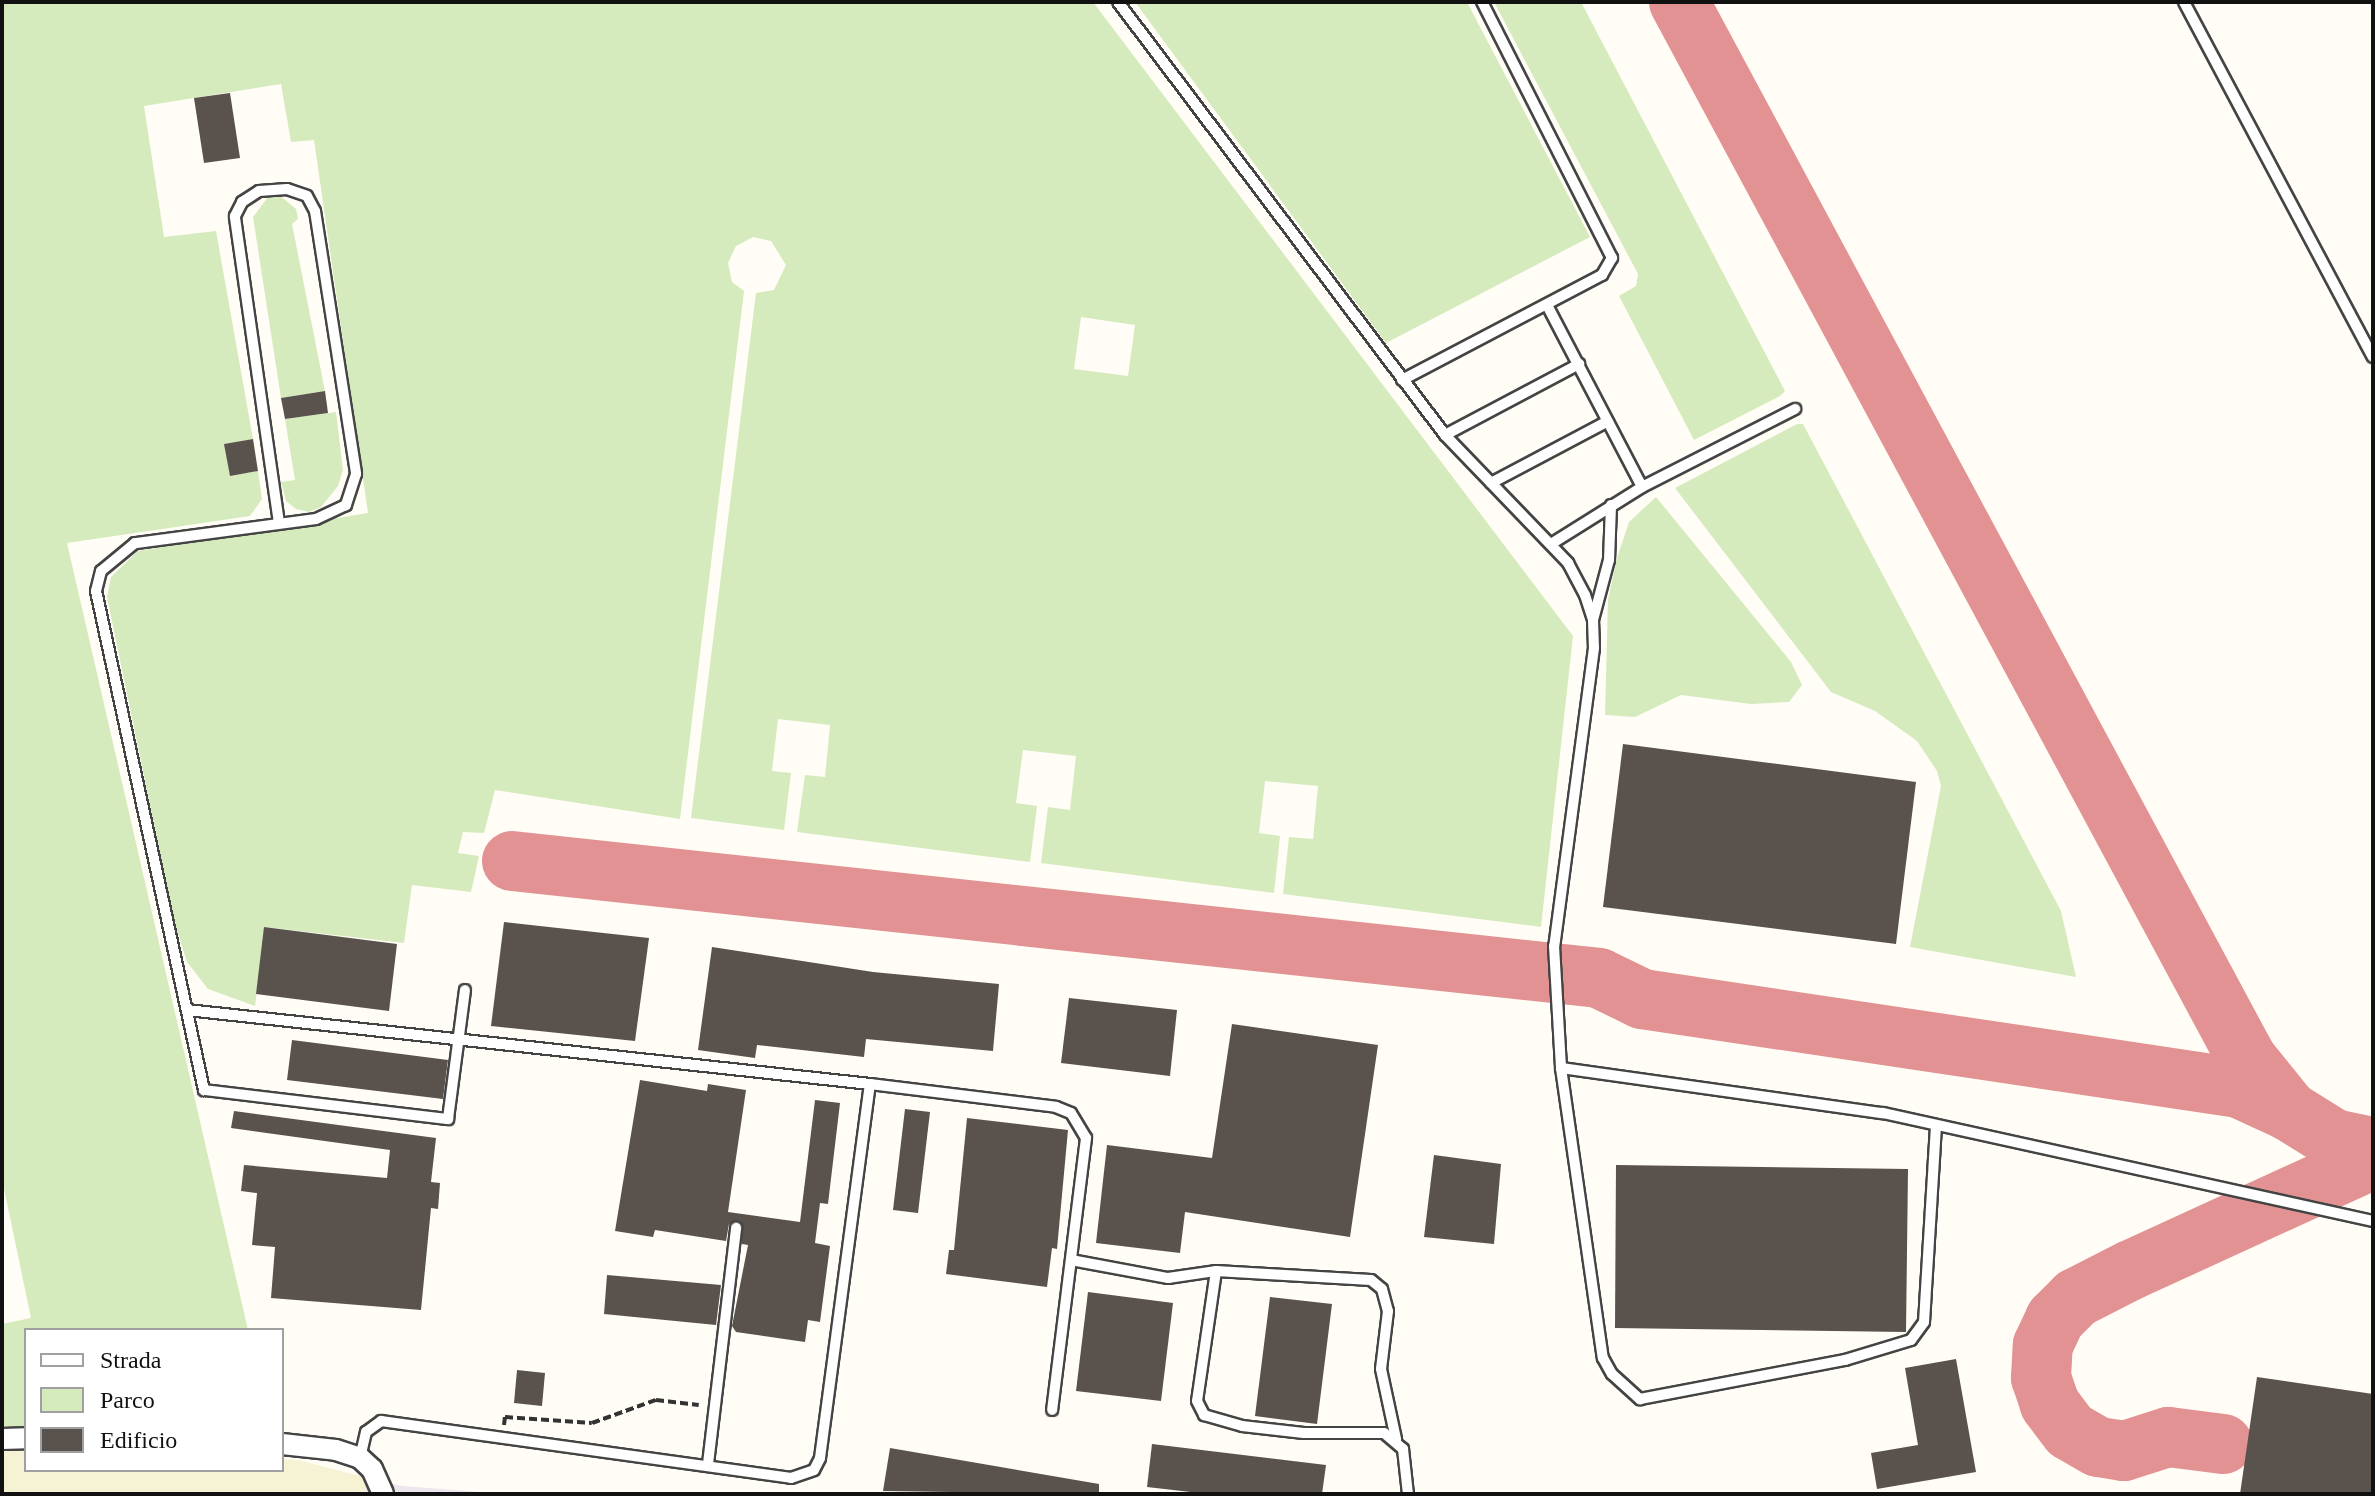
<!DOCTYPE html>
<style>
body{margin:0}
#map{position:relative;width:2375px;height:1496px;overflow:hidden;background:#fffdf5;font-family:Georgia,serif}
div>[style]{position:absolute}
.industrial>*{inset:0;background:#eee6ef}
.farmland>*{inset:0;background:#f6f3d4}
.green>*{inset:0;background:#d5ebbd}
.taxiway>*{height:60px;margin:-30px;padding:0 30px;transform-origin:30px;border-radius:30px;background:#e29292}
.building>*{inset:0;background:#5a524d}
.path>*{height:4px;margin-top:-2px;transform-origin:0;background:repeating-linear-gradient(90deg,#333 0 8px,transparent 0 12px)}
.roads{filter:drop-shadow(2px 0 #444) drop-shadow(-2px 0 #444) drop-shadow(0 2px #444) drop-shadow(0 -2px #444)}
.service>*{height:10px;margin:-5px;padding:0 5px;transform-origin:5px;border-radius:5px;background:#fff}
.minor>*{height:20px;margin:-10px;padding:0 10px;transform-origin:10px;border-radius:10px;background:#fff}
span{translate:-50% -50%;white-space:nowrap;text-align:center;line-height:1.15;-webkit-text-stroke:8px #fff;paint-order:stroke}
.frame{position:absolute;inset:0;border:4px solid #111;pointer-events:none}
.legend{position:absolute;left:24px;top:1328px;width:260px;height:144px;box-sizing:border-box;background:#fff;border:2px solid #a0a0a0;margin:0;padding:10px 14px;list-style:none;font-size:24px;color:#111}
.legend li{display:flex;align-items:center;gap:16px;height:40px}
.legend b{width:40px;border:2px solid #a0a0a0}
</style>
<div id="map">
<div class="industrial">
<i style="clip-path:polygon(364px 1477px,402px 1486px,508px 1494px,366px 1494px)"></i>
</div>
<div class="farmland">
<i style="clip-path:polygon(26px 1448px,26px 1470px,282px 1470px,282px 1459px,298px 1460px,364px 1477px,366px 1494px,2px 1494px,2px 1450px)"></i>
</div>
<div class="green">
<i style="clip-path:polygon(evenodd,2px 2px,1093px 2px,1573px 636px,1541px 927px,1283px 894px,1289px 837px,1313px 839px,1318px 786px,1265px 781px,1259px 833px,1280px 836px,1274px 893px,1041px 863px,1048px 807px,1070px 810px,1076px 756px,1023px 750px,1016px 803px,1037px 806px,1030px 862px,797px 832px,805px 775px,825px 777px,830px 725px,778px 719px,772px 771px,791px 773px,784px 830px,691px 818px,756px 293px,774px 290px,786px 265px,771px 241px,753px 237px,736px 246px,728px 263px,732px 282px,744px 291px,680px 819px,495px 790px,484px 833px,463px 832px,458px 853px,479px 856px,471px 892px,412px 885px,404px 943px,265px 927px,255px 1006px,208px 989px,187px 962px,174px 921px,107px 597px,111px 577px,138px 551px,368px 513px,314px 140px,291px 142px,281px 84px,144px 106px,164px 237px,216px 231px,253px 439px,225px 444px,230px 475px,258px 471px,262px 499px,250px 516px,67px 543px,248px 1330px,26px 1330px,26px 1429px,2px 1430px,2px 1324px,31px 1318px,2px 1179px,2px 2px,1081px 317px,1135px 325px,1128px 376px,1074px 369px,1081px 317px)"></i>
<i style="clip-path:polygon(1135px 2px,1467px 2px,1590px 237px,1386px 343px)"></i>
<i style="clip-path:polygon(1494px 2px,1581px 2px,1785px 391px,1780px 396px,1694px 440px,1619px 296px,1636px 286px,1638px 274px)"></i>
<i style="clip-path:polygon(279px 195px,296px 209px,298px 219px,292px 224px,325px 391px,281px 398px,253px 217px,268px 197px)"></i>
<i style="clip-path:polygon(336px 412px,343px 470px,338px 486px,321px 507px,309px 512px,296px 509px,286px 501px,281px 482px,295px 480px,285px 419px)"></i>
<i style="clip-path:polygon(1797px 424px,1803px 424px,2061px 911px,2076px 977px,1910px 947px,1941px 786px,1937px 771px,1917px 741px,1875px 711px,1831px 692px,1675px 488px)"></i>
<i style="clip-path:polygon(1656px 497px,1791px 662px,1802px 685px,1789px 702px,1751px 704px,1681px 695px,1635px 717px,1605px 715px,1608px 600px,1617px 558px,1629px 522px)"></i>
</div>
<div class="taxiway">
<i style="left:1679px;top:2px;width:1200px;rotate:61.75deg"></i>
<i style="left:2247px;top:1059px;width:67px;rotate:51.1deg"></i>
<i style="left:2289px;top:1111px;width:53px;rotate:31.9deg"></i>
<i style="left:2334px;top:1139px;width:40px;rotate:12deg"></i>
<i style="left:512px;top:861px;width:1093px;rotate:6.14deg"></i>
<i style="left:1599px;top:978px;width:48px;rotate:26deg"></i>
<i style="left:1642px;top:999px;width:604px;rotate:8.48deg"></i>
<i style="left:2239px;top:1088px;width:55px;rotate:24.7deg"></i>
<i style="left:2223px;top:1444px;width:55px;rotate:-172.7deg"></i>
<i style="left:2168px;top:1437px;width:46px;rotate:162.3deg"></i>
<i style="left:2124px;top:1451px;width:26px;rotate:-171deg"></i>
<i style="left:2098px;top:1447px;width:32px;rotate:-150deg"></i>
<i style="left:2070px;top:1431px;width:34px;rotate:-127deg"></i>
<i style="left:2050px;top:1404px;width:28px;rotate:-109deg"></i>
<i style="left:2041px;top:1378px;width:33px;rotate:-87deg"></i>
<i style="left:2043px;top:1345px;width:29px;rotate:-65deg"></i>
<i style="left:2055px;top:1319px;width:30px;rotate:-45deg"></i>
<i style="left:2076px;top:1298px;width:62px;rotate:-27deg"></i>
<i style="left:2131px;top:1270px;width:266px;rotate:-24.6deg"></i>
</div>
<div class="building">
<i style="clip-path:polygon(230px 93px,240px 158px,204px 163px,194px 98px)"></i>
<i style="clip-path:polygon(325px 391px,328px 413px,285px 419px,281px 398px)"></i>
<i style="clip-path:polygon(253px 439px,258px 471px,230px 476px,224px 444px)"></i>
<i style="clip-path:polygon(1623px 744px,1916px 782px,1896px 944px,1603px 907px)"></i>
<i style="clip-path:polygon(504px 922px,649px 938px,635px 1041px,491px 1026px)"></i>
<i style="clip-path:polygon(264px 927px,397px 944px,389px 1011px,256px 994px)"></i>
<i style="clip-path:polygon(712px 947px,873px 972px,999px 984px,993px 1051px,866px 1039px,864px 1057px,757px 1045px,755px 1058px,698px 1050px)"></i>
<i style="clip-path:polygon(1069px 998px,1177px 1010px,1170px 1076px,1061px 1063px)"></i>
<i style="clip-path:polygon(1232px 1024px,1378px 1045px,1350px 1237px,1185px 1212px,1180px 1253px,1096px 1243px,1107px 1145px,1212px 1158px)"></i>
<i style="clip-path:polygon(292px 1040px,448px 1060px,443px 1099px,287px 1080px)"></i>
<i style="clip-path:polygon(640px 1080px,707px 1091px,708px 1084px,746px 1090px,728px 1212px,800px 1222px,815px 1100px,840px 1103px,828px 1204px,820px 1203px,815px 1243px,830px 1246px,820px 1322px,808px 1320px,805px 1342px,736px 1332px,732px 1326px,748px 1245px,742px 1244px,740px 1221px,729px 1224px,726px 1241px,655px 1230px,653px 1237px,615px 1231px)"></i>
<i style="clip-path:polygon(905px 1109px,930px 1112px,918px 1213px,893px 1210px)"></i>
<i style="clip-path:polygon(234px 1111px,436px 1138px,431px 1182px,440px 1183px,438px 1209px,431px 1208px,421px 1310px,271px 1298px,275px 1247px,252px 1245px,257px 1193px,241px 1191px,244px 1165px,387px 1178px,390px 1150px,231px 1128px)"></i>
<i style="clip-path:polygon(967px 1118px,1068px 1130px,1057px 1249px,1052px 1248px,1047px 1287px,946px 1274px,949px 1250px,954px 1250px)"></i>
<i style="clip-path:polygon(1434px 1155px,1501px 1164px,1494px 1244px,1424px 1237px)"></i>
<i style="clip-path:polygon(1616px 1165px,1908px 1169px,1906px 1332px,1615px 1328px)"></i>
<i style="clip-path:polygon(607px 1275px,721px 1285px,716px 1325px,604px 1314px)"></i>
<i style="clip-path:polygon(1088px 1292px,1173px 1303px,1161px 1401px,1076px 1391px)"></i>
<i style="clip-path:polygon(1270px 1297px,1332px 1304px,1317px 1424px,1255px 1416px)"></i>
<i style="clip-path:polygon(1956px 1359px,1976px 1472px,1877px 1489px,1871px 1453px,1918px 1445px,1905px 1368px)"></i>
<i style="clip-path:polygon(517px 1370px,545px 1373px,542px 1406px,514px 1403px)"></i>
<i style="clip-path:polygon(2257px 1377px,2373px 1394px,2373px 1494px,2240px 1494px)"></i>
<i style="clip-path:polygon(1152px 1444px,1326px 1465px,1322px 1494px,1208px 1494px,1147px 1487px)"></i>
<i style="clip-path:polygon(890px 1448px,1099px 1484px,1099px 1494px,883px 1491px)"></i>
</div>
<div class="path">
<i style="left:504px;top:1425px;width:8px;rotate:-83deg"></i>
<i style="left:505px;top:1417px;width:87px;rotate:3.9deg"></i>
<i style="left:592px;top:1423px;width:68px;rotate:-19.8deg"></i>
<i style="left:656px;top:1400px;width:43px;rotate:6.6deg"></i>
</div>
<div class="roads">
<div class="service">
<i style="left:1118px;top:2px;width:543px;rotate:52.94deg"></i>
<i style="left:1445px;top:435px;width:178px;rotate:46.1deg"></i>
<i style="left:1568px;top:563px;width:36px;rotate:62deg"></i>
<i style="left:1585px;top:595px;width:26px;rotate:72deg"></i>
<i style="left:1593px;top:620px;width:28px;rotate:88deg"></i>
<i style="left:1594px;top:648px;width:301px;rotate:97.6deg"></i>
<i style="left:1554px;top:946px;width:122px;rotate:86.7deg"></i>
<i style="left:1561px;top:1068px;width:293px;rotate:81.8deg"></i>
<i style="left:1603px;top:1358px;width:18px;rotate:61deg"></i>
<i style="left:1612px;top:1374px;width:38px;rotate:42deg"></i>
<i style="left:1640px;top:1399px;width:209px;rotate:-10.8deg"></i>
<i style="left:1845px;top:1360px;width:69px;rotate:-16.9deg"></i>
<i style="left:1911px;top:1340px;width:22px;rotate:-54deg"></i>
<i style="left:1924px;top:1322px;width:197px;rotate:-86.5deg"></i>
<i style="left:2184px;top:2px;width:402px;rotate:62deg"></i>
<i style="left:1547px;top:305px;width:205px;rotate:62.4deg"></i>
<i style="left:1402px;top:380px;width:226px;rotate:-27.7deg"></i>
<i style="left:1602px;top:275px;width:20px;rotate:-60deg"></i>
<i style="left:1612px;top:258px;width:287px;rotate:-116.9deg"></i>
<i style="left:1445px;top:435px;width:152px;rotate:-27.9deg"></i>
<i style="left:1491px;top:483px;width:132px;rotate:-27.9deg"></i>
<i style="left:279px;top:523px;width:310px;rotate:-98.2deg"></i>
<i style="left:235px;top:216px;width:16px;rotate:-63deg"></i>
<i style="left:242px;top:202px;width:20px;rotate:-33deg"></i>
<i style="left:259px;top:191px;width:28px;rotate:-4deg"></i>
<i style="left:287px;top:189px;width:21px;rotate:19deg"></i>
<i style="left:307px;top:196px;width:17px;rotate:62deg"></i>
<i style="left:315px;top:211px;width:266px;rotate:81.1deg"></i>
<i style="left:356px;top:474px;width:33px;rotate:108deg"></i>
<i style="left:346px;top:505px;width:33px;rotate:155deg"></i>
<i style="left:316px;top:519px;width:183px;rotate:172.4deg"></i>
<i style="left:135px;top:543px;width:44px;rotate:140.5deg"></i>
<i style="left:101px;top:571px;width:21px;rotate:104deg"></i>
<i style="left:96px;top:591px;width:511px;rotate:77.79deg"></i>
<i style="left:204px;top:1090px;width:246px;rotate:6.8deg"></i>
<i style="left:448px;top:1119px;width:130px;rotate:-82.5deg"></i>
<i style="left:1551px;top:544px;width:107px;rotate:-32.1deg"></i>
<i style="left:1642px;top:487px;width:172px;rotate:-27deg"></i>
<i style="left:1593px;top:620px;width:62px;rotate:-75.1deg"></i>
<i style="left:1609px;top:560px;width:55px;rotate:-87.9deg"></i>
<i style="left:187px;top:1010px;width:687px;rotate:6.18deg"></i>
<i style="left:870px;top:1084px;width:187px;rotate:7deg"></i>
<i style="left:1056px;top:1107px;width:16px;rotate:22deg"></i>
<i style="left:1071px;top:1113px;width:29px;rotate:59deg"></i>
<i style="left:1086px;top:1138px;width:274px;rotate:97.1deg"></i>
<i style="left:1561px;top:1068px;width:325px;rotate:8deg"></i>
<i style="left:1883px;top:1113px;width:502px;rotate:12.43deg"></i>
<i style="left:1071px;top:1260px;width:99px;rotate:10.5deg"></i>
<i style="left:1168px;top:1278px;width:49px;rotate:-8.3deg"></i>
<i style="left:1216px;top:1271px;width:155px;rotate:3.3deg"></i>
<i style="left:1371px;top:1280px;width:14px;rotate:39deg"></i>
<i style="left:1382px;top:1289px;width:23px;rotate:75deg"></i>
<i style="left:1388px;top:1311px;width:58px;rotate:96.9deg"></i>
<i style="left:1381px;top:1369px;width:72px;rotate:77.9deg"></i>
<i style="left:1216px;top:1271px;width:131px;rotate:98.3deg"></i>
<i style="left:1197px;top:1401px;width:16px;rotate:63deg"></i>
<i style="left:1204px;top:1415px;width:40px;rotate:16deg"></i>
<i style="left:1242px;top:1426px;width:62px;rotate:6.4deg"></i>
<i style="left:1304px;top:1433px;width:80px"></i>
<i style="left:1384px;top:1433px;width:25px;rotate:40deg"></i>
<i style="left:1403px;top:1449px;width:45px;rotate:83.7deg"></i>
<i style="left:360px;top:1458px;width:27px;rotate:-77deg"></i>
<i style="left:366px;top:1432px;width:19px;rotate:-36deg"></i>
<i style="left:381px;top:1421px;width:414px;rotate:7.9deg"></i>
<i style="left:791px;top:1478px;width:24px;rotate:-19deg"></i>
<i style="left:814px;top:1470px;width:13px;rotate:-63deg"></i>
<i style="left:820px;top:1458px;width:377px;rotate:-82.4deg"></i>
<i style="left:708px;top:1464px;width:238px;rotate:-83.2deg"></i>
</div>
<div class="minor">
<i style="left:2px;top:1439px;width:24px;rotate:-2deg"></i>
<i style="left:282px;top:1444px;width:54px;rotate:6.3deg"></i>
<i style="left:336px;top:1450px;width:25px;rotate:18deg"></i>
<i style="left:360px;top:1458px;width:16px;rotate:43deg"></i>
<i style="left:372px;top:1469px;width:27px;rotate:66deg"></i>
</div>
</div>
<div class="frame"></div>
<ul class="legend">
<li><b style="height:10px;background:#fff"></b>Strada</li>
<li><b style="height:22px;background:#d5ebbd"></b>Parco</li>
<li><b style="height:22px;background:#5a524d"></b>Edificio</li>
</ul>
</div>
